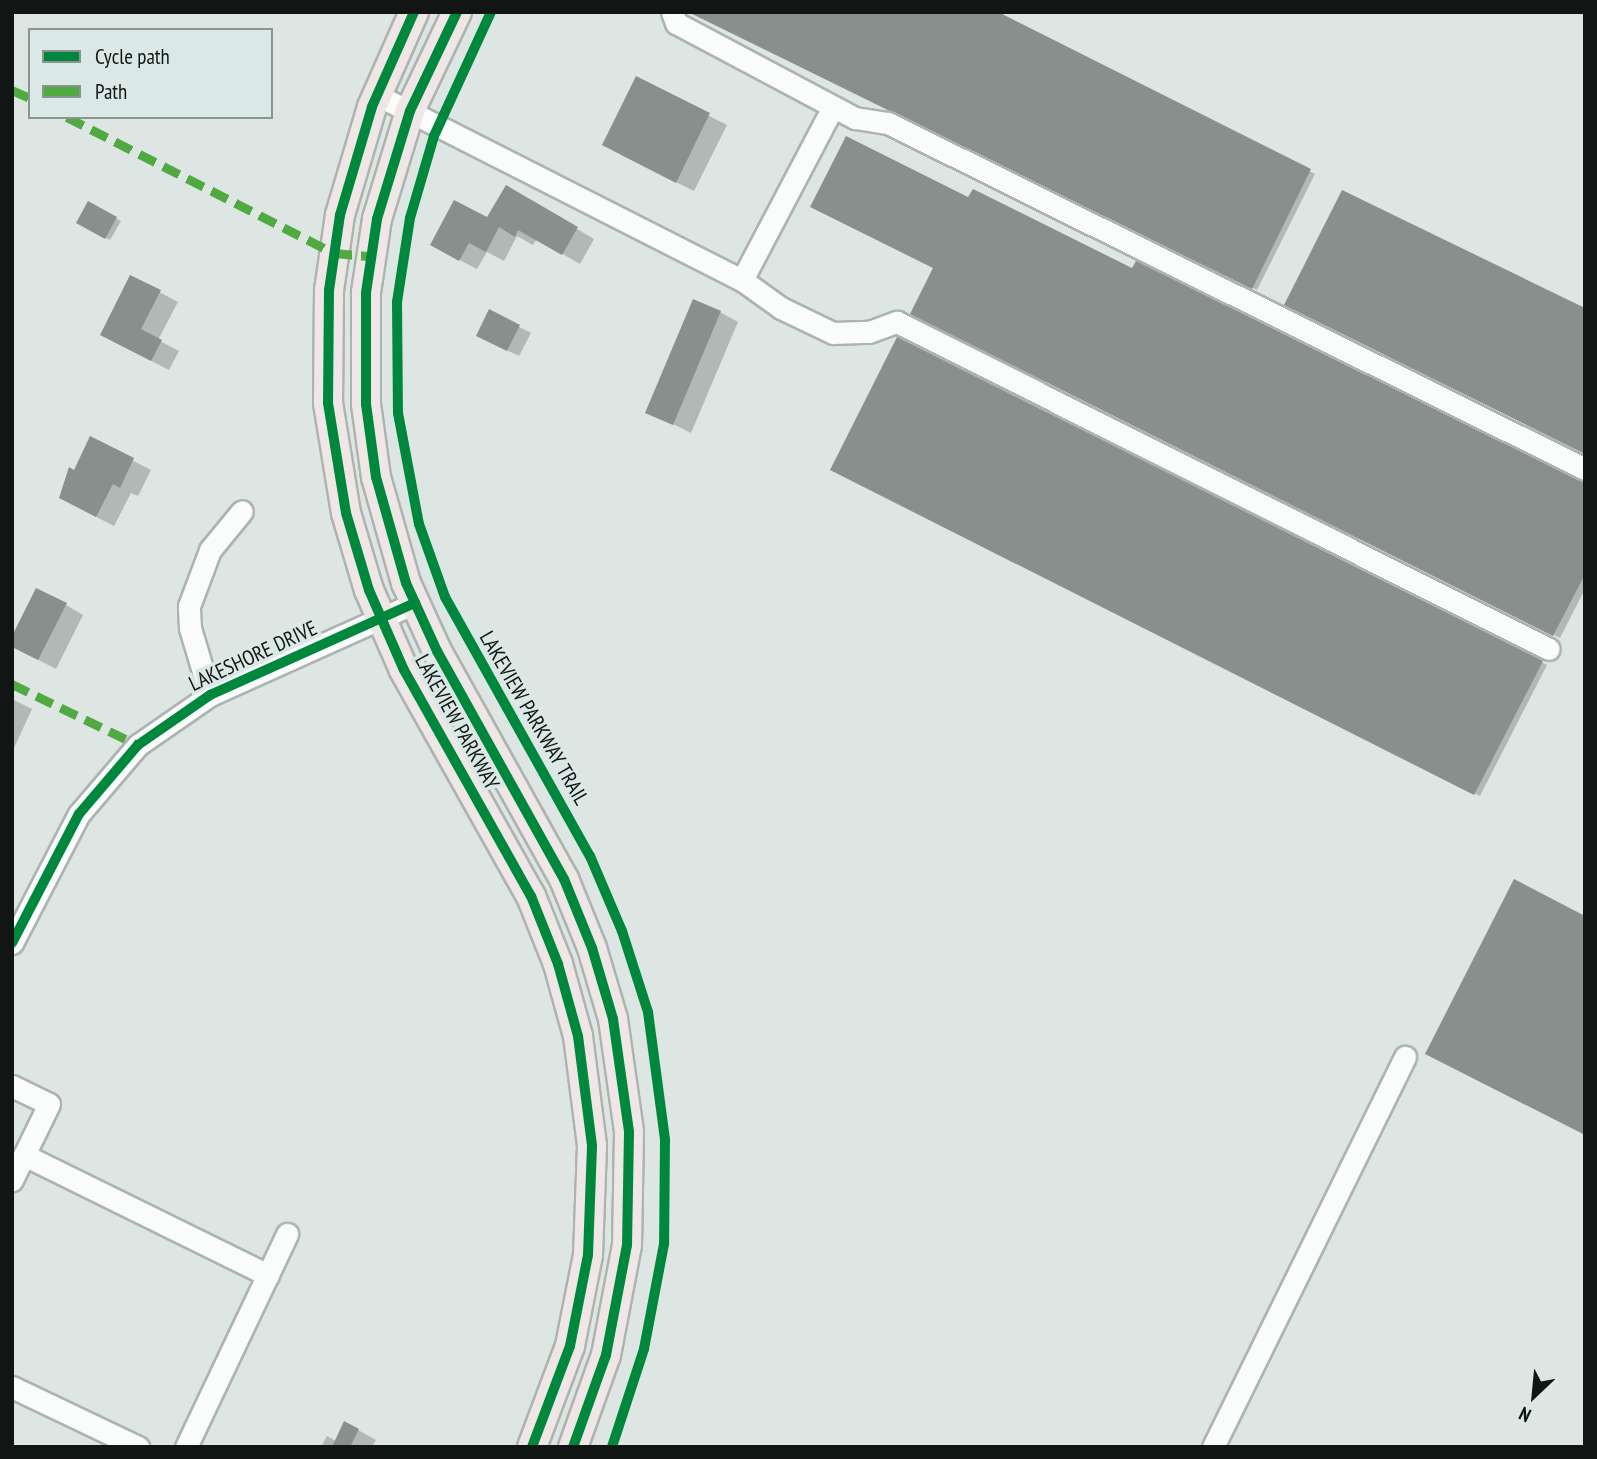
<!DOCTYPE html>
<style>
body{margin:0}
#map{position:relative;width:1597px;height:1459px;overflow:hidden;background:#dee6e4;font-family:"PT Sans Narrow",sans-serif}
div>[style]{position:absolute}
.shadow>*{inset:0;background:#0003}
.building>*{inset:0;background:#898f8d}
.roads{filter:drop-shadow(2px 0 #acb3b1) drop-shadow(-2px 0 #acb3b1) drop-shadow(0 2px #acb3b1) drop-shadow(0 -2px #acb3b1)}
.minor>*{height:21px;margin:-10.5px;padding:0 10.5px;transform-origin:10.5px;border-radius:10.5px;background:#fafbfb}
.major>*{height:28px;margin:-14px;padding:0 14px;transform-origin:14px;border-radius:14px;background:#efe7e5}
.quiet>*{height:9px;margin-top:-4.5px;transform-origin:0;background:repeating-linear-gradient(90deg,#51a942 0 18px,transparent 0 27px)}
.cycleway>*{height:10px;margin:-5px;padding:0 5px;transform-origin:5px;border-radius:5px;background:#00873e}
span{translate:-50% -50%;white-space:nowrap;text-align:center;line-height:1.15;-webkit-text-stroke:7px #dae9e6;paint-order:stroke}
.street-label{font-size:21px;color:#111615}
.frame{position:absolute;inset:0;border:14px solid #111615;pointer-events:none}
.legend{position:absolute;left:28px;top:28px;width:245px;height:91px;box-sizing:border-box;background:#dae9e6;border:2px solid #8a9592;margin:0;padding:9px 12px;list-style:none;font-size:21px;color:#111615}
.legend li{display:flex;align-items:center;gap:14px;height:35px}
.legend b{width:35px;border:2px solid #8a9592}
.north{position:absolute;left:1499px;top:1361px;width:70px;height:70px;-webkit-text-stroke:5px #dae9e6;paint-order:stroke;rotate:206deg;font-size:19px;font-weight:700;line-height:28px;text-align:center;color:#111615}
.north::after{content:'';display:block;margin:auto;width:24px;height:32px;background:#111615;clip-path:polygon(50% 0,100% 100%,50% 72%,0 100%)}
</style>
<div id="map">
<div class="shadow">
<i style="clip-path:polygon(691px 12px,998px 12px,1315px 174px,1257px 290px)"></i>
<i style="clip-path:polygon(637px 79px,727px 125px,694px 191px,621px 155px)"></i>
<i style="clip-path:polygon(506px 187px,594px 239px,580px 264px,537px 239px,533px 245px,517px 236px,504px 261px,487px 252px,477px 269px,450px 255px,487px 220px)"></i>
<i style="clip-path:polygon(969px 200px,1133px 271px,1585px 484px,1585px 589px,1560px 638px,918px 317px)"></i>
<i style="clip-path:polygon(89px 204px,121px 221px,110px 240px,78px 223px)"></i>
<i style="clip-path:polygon(131px 277px,178px 302px,158px 340px,179px 351px,169px 370px,119px 344px)"></i>
<i style="clip-path:polygon(490px 312px,531px 333px,519px 356px,489px 342px)"></i>
<i style="clip-path:polygon(720px 312px,738px 322px,691px 433px,648px 412px)"></i>
<i style="clip-path:polygon(898px 339px,1547px 665px,1480px 796px,833px 469px)"></i>
<i style="clip-path:polygon(91px 439px,151px 470px,138px 496px,131px 493px,114px 526px,79px 508px,74px 472px)"></i>
<i style="clip-path:polygon(66px 605px,83px 615px,56px 669px,27px 654px)"></i>
<i style="clip-path:polygon(12px 699px,32px 709px,14px 748px,12px 747px)"></i>
<i style="clip-path:polygon(358px 1430px,376px 1440px,372px 1447px,321px 1447px,327px 1436px,336px 1441px)"></i>
</div>
<div class="building">
<i style="clip-path:polygon(688px 12px,998px 12px,1311px 169px,1252px 289px)"></i>
<i style="clip-path:polygon(636px 76px,710px 113px,676px 183px,602px 145px)"></i>
<i style="clip-path:polygon(846px 136px,968px 197px,973px 189px,1132px 268px,1136px 261px,1585px 482px,1585px 574px,1553px 636px,910px 314px,933px 268px,810px 207px)"></i>
<i style="clip-path:polygon(506px 185px,578px 227px,562px 255px,518px 230px,515px 237px,499px 227px,486px 252px,469px 243px,459px 261px,430px 245px,454px 200px,487px 217px)"></i>
<i style="clip-path:polygon(1342px 190px,1585px 308px,1585px 454px,1284px 305px)"></i>
<i style="clip-path:polygon(88px 201px,117px 217px,105px 239px,76px 223px)"></i>
<i style="clip-path:polygon(130px 275px,161px 290px,141px 329px,162px 340px,151px 361px,100px 335px)"></i>
<i style="clip-path:polygon(693px 299px,721px 311px,673px 425px,645px 413px)"></i>
<i style="clip-path:polygon(489px 309px,520px 325px,507px 351px,476px 336px)"></i>
<i style="clip-path:polygon(897px 337px,1543px 661px,1474px 795px,830px 470px)"></i>
<i style="clip-path:polygon(90px 436px,134px 458px,120px 488px,113px 484px,96px 517px,59px 498px,69px 467px,74px 470px)"></i>
<i style="clip-path:polygon(36px 588px,67px 603px,38px 660px,12px 647px,12px 636px)"></i>
<i style="clip-path:polygon(1514px 879px,1585px 916px,1585px 1135px,1425px 1054px)"></i>
<i style="clip-path:polygon(344px 1421px,359px 1429px,350px 1447px,332px 1447px)"></i>
</div>
<div class="roads">
<div class="minor">
<i style="left:672px;top:12px;width:12px;rotate:70deg"></i>
<i style="left:676px;top:23px;width:203px;rotate:28deg"></i>
<i style="left:855px;top:118px;width:33px;rotate:9deg"></i>
<i style="left:888px;top:123px;width:778px;rotate:26.4deg"></i>
<i style="left:377px;top:95px;width:409px;rotate:26.9deg"></i>
<i style="left:742px;top:280px;width:48px;rotate:35.7deg"></i>
<i style="left:781px;top:308px;width:58px;rotate:25.7deg"></i>
<i style="left:833px;top:333px;width:36px;rotate:-2deg"></i>
<i style="left:869px;top:332px;width:30px;rotate:-20deg"></i>
<i style="left:897px;top:322px;width:729px;rotate:26.64deg"></i>
<i style="left:742px;top:280px;width:195px;rotate:-62.3deg"></i>
<i style="left:210px;top:695px;width:70px;rotate:-106.6deg"></i>
<i style="left:190px;top:628px;width:22px;rotate:-93deg"></i>
<i style="left:189px;top:606px;width:60px;rotate:-69.4deg"></i>
<i style="left:210px;top:550px;width:50px;rotate:-50.6deg"></i>
<i style="left:12px;top:943px;width:145px;rotate:-62.6deg"></i>
<i style="left:79px;top:814px;width:91px;rotate:-49.5deg"></i>
<i style="left:138px;top:745px;width:88px;rotate:-34.8deg"></i>
<i style="left:210px;top:695px;width:225px;rotate:-24.2deg"></i>
<i style="left:12px;top:1086px;width:41px;rotate:25.9deg"></i>
<i style="left:49px;top:1104px;width:85px;rotate:116deg"></i>
<i style="left:24px;top:1155px;width:272px;rotate:26.2deg"></i>
<i style="left:12px;top:1387px;width:140px;rotate:25.5deg"></i>
<i style="left:186px;top:1447px;width:236px;rotate:-64.6deg"></i>
<i style="left:1213px;top:1447px;width:435px;rotate:-63.8deg"></i>
</div>
<div class="major">
<i style="left:414px;top:12px;width:104px;rotate:113.9deg"></i>
<i style="left:372px;top:107px;width:113px;rotate:106.5deg"></i>
<i style="left:340px;top:215px;width:76px;rotate:98.3deg"></i>
<i style="left:329px;top:290px;width:113px;rotate:90.5deg"></i>
<i style="left:328px;top:403px;width:111px;rotate:80.7deg"></i>
<i style="left:346px;top:513px;width:80px;rotate:73.4deg"></i>
<i style="left:369px;top:590px;width:87px;rotate:66.4deg"></i>
<i style="left:404px;top:670px;width:259px;rotate:60.7deg"></i>
<i style="left:531px;top:896px;width:73px;rotate:68.3deg"></i>
<i style="left:558px;top:964px;width:75px;rotate:74.5deg"></i>
<i style="left:578px;top:1036px;width:111px;rotate:82.7deg"></i>
<i style="left:592px;top:1146px;width:109px;rotate:92.1deg"></i>
<i style="left:588px;top:1255px;width:93px;rotate:101.2deg"></i>
<i style="left:570px;top:1346px;width:108px;rotate:110.6deg"></i>
<i style="left:457px;top:12px;width:110px;rotate:115.4deg"></i>
<i style="left:410px;top:111px;width:113px;rotate:107deg"></i>
<i style="left:377px;top:219px;width:75px;rotate:98.5deg"></i>
<i style="left:366px;top:293px;width:111px;rotate:90deg"></i>
<i style="left:366px;top:404px;width:74px;rotate:82.2deg"></i>
<i style="left:376px;top:477px;width:110px;rotate:74.2deg"></i>
<i style="left:406px;top:583px;width:75px;rotate:65.5deg"></i>
<i style="left:437px;top:651px;width:261px;rotate:60.9deg"></i>
<i style="left:564px;top:879px;width:74px;rotate:67.9deg"></i>
<i style="left:592px;top:948px;width:74px;rotate:73.5deg"></i>
<i style="left:613px;top:1019px;width:114px;rotate:81.9deg"></i>
<i style="left:629px;top:1132px;width:113px;rotate:91deg"></i>
<i style="left:627px;top:1245px;width:112px;rotate:100.8deg"></i>
<i style="left:606px;top:1355px;width:98px;rotate:109.7deg"></i>
</div>
</div>
<div class="quiet">
<i style="left:12px;top:90px;width:20px;rotate:24deg"></i>
<i style="left:67px;top:117px;width:300px;rotate:27deg"></i>
<i style="left:334px;top:253px;width:37px;rotate:5deg"></i>
<i style="left:12px;top:684px;width:140px;rotate:25.8deg"></i>
</div>
<div class="cycleway">
<i style="left:414px;top:12px;width:104px;rotate:113.9deg"></i>
<i style="left:372px;top:107px;width:113px;rotate:106.5deg"></i>
<i style="left:340px;top:215px;width:76px;rotate:98.3deg"></i>
<i style="left:329px;top:290px;width:113px;rotate:90.5deg"></i>
<i style="left:328px;top:403px;width:111px;rotate:80.7deg"></i>
<i style="left:346px;top:513px;width:80px;rotate:73.4deg"></i>
<i style="left:369px;top:590px;width:87px;rotate:66.4deg"></i>
<i style="left:404px;top:670px;width:259px;rotate:60.7deg"></i>
<i style="left:531px;top:896px;width:73px;rotate:68.3deg"></i>
<i style="left:558px;top:964px;width:75px;rotate:74.5deg"></i>
<i style="left:578px;top:1036px;width:111px;rotate:82.7deg"></i>
<i style="left:592px;top:1146px;width:109px;rotate:92.1deg"></i>
<i style="left:588px;top:1255px;width:93px;rotate:101.2deg"></i>
<i style="left:570px;top:1346px;width:108px;rotate:110.6deg"></i>
<i style="left:457px;top:12px;width:110px;rotate:115.4deg"></i>
<i style="left:410px;top:111px;width:113px;rotate:107deg"></i>
<i style="left:377px;top:219px;width:75px;rotate:98.5deg"></i>
<i style="left:366px;top:293px;width:111px;rotate:90deg"></i>
<i style="left:366px;top:404px;width:74px;rotate:82.2deg"></i>
<i style="left:376px;top:477px;width:110px;rotate:74.2deg"></i>
<i style="left:406px;top:583px;width:75px;rotate:65.5deg"></i>
<i style="left:437px;top:651px;width:261px;rotate:60.9deg"></i>
<i style="left:564px;top:879px;width:74px;rotate:67.9deg"></i>
<i style="left:592px;top:948px;width:74px;rotate:73.5deg"></i>
<i style="left:613px;top:1019px;width:114px;rotate:81.9deg"></i>
<i style="left:629px;top:1132px;width:113px;rotate:91deg"></i>
<i style="left:627px;top:1245px;width:112px;rotate:100.8deg"></i>
<i style="left:606px;top:1355px;width:98px;rotate:109.7deg"></i>
<i style="left:491px;top:12px;width:136px;rotate:114.7deg"></i>
<i style="left:434px;top:136px;width:85px;rotate:106.3deg"></i>
<i style="left:410px;top:218px;width:85px;rotate:98.8deg"></i>
<i style="left:397px;top:302px;width:111px;rotate:89.5deg"></i>
<i style="left:398px;top:413px;width:113px;rotate:79.3deg"></i>
<i style="left:419px;top:524px;width:77px;rotate:70.4deg"></i>
<i style="left:445px;top:597px;width:297px;rotate:60.8deg"></i>
<i style="left:590px;top:856px;width:82px;rotate:66.9deg"></i>
<i style="left:622px;top:931px;width:85px;rotate:72.2deg"></i>
<i style="left:648px;top:1012px;width:128px;rotate:82.4deg"></i>
<i style="left:665px;top:1139px;width:105px;rotate:90.5deg"></i>
<i style="left:664px;top:1244px;width:107px;rotate:100.8deg"></i>
<i style="left:644px;top:1349px;width:103px;rotate:108.1deg"></i>
<i style="left:12px;top:943px;width:145px;rotate:-62.6deg"></i>
<i style="left:79px;top:814px;width:91px;rotate:-49.5deg"></i>
<i style="left:138px;top:745px;width:88px;rotate:-34.8deg"></i>
<i style="left:210px;top:695px;width:225px;rotate:-24.2deg"></i>
</div>
<div class="street-label">
<span style="left:253px;top:656px;rotate:-25deg">LAKESHORE DRIVE</span>
<span style="left:534px;top:718px;rotate:60deg">LAKEVIEW PARKWAY TRAIL</span>
<span style="left:457px;top:722px;rotate:61deg">LAKEVIEW PARKWAY</span>
</div>
<div class="frame"></div>
<ul class="legend">
<li><b style="height:9px;background:#00873e"></b>Cycle path</li>
<li><b style="height:9px;background:#51a942"></b>Path</li>
</ul>
<div class="north">N</div>
</div>
